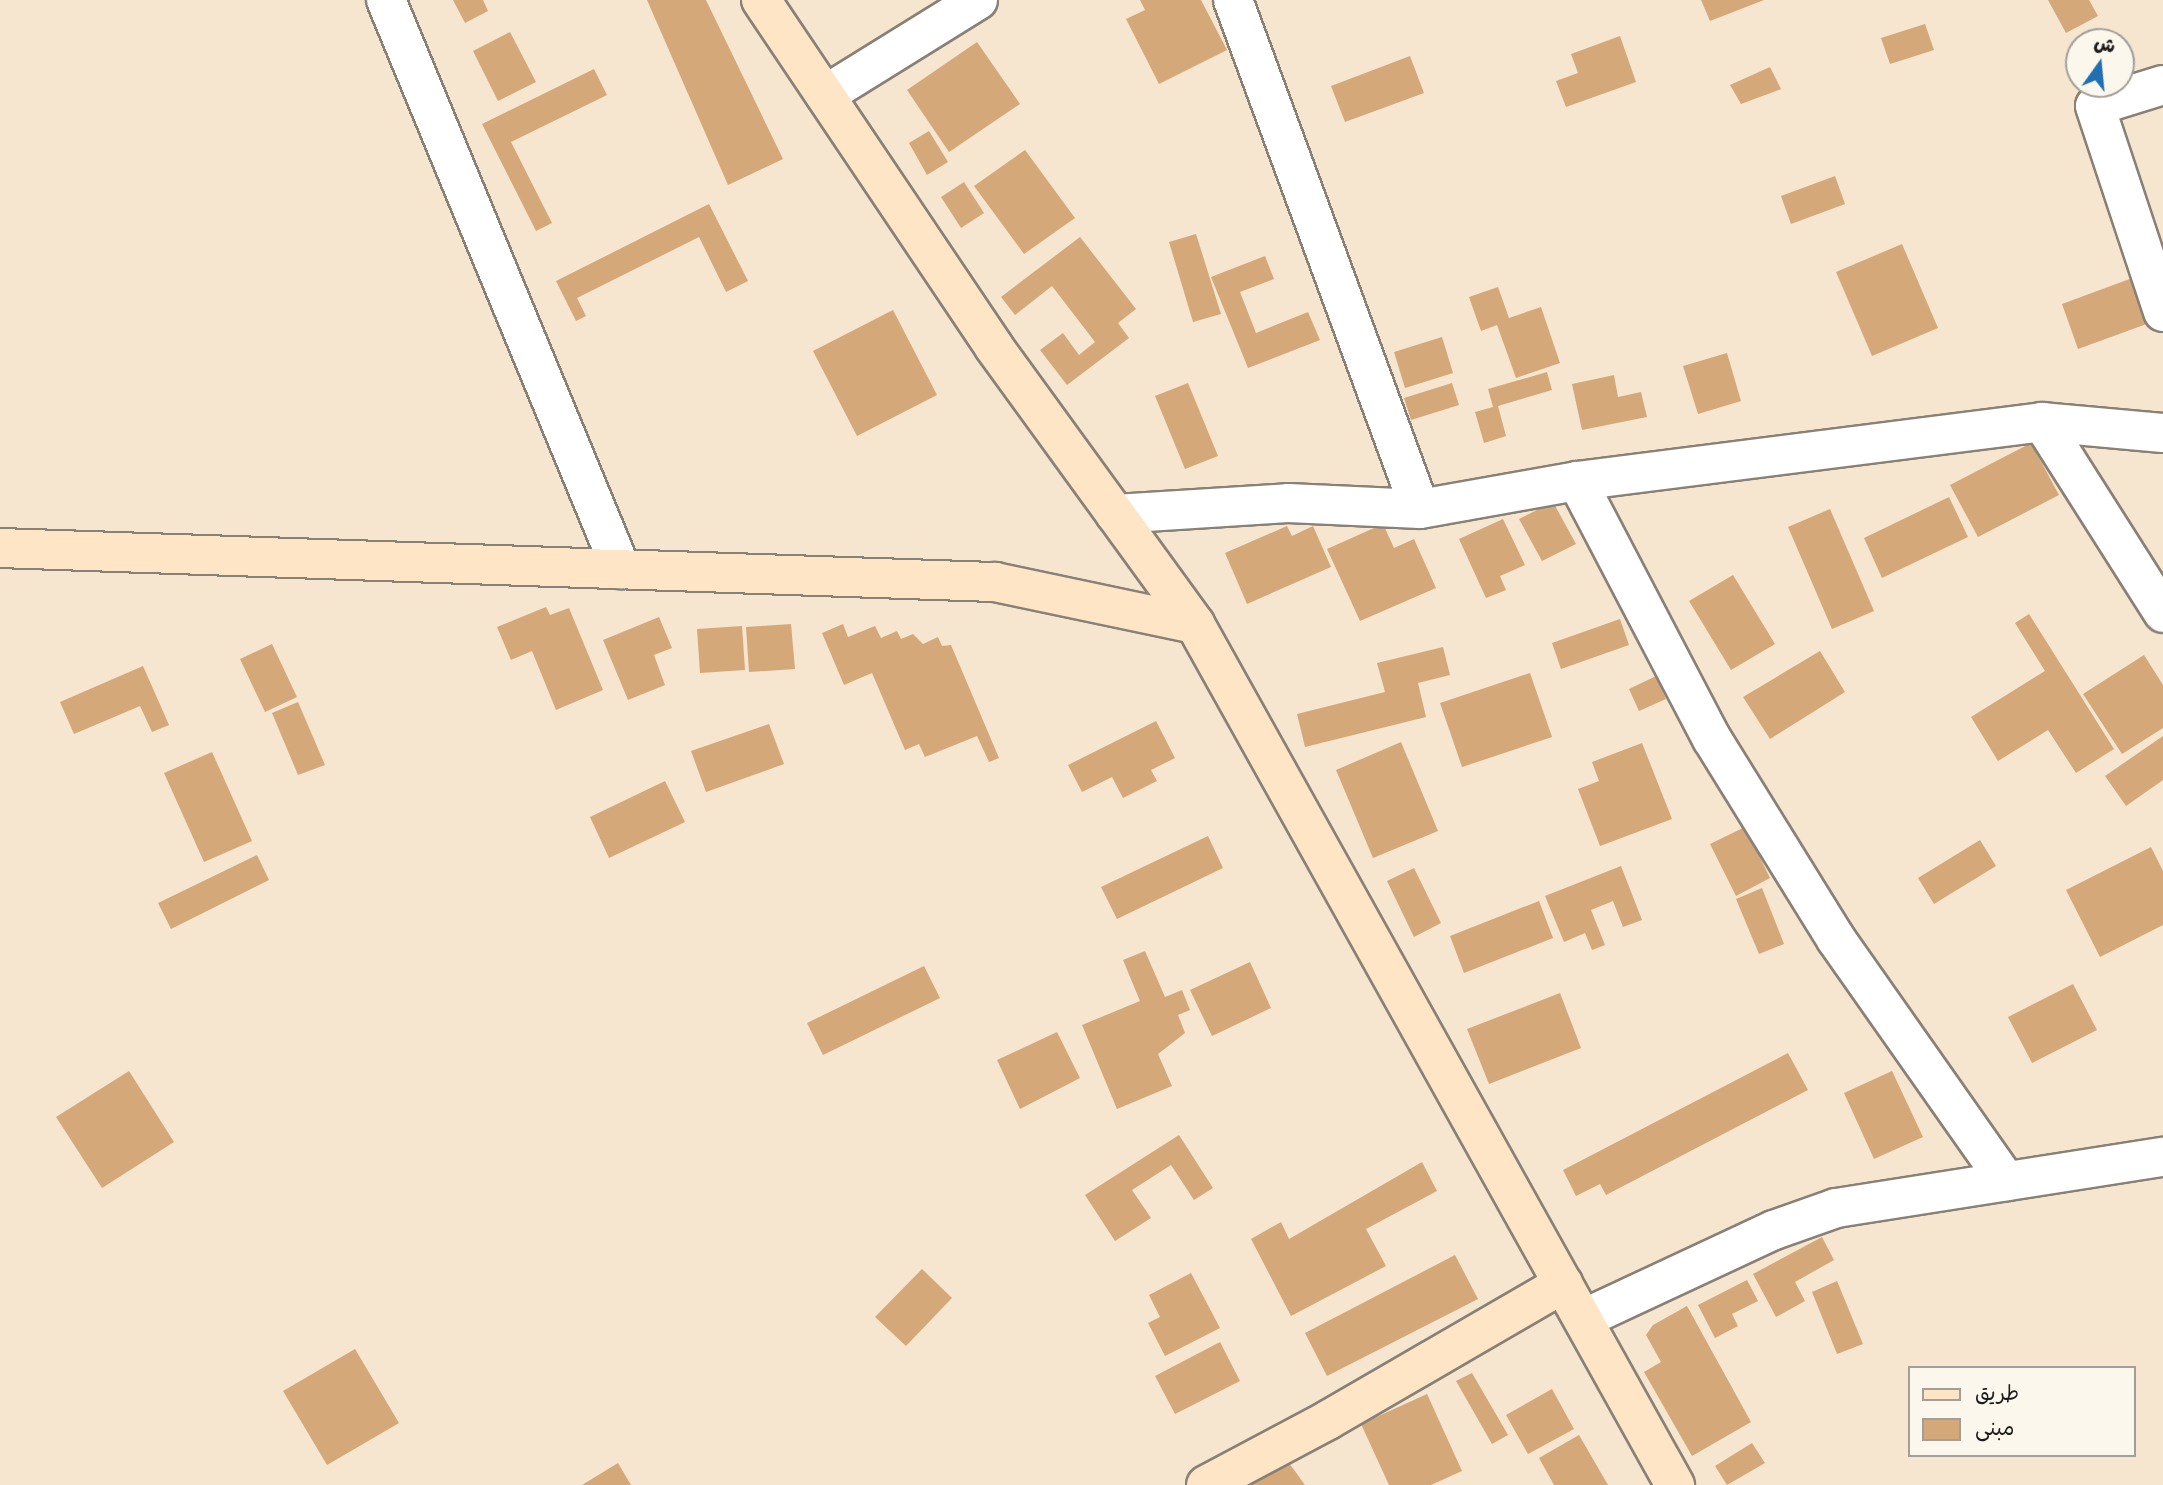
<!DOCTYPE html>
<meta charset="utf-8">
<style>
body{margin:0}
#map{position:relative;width:2163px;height:1485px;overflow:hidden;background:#f6e5cf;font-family:Caveat,"Playpen Sans Arabic",sans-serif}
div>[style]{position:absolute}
.building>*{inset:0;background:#d5a87a}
.roads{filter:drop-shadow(2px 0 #898076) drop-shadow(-2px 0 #898076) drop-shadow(0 2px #898076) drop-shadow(0 -2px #898076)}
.street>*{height:38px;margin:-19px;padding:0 19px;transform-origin:19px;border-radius:19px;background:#fff}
.secondary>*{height:38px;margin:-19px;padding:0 19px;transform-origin:19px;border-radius:19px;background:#fee5c5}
span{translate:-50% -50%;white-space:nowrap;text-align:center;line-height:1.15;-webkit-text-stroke:6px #fbf7ec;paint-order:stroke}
.legend{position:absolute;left:1908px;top:1366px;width:228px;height:91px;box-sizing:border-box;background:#fbf7ec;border:2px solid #a29f99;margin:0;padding:9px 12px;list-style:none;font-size:21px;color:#1c1c1c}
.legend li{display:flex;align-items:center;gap:14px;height:35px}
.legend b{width:35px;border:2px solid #a29f99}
.north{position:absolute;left:2065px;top:28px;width:70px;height:70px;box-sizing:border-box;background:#fbf7ec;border:2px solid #a29f99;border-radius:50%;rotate:15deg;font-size:19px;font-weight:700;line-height:28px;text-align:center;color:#1c1c1c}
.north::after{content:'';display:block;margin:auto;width:24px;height:32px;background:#1f6fb2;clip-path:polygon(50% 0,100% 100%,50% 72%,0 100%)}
</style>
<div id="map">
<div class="building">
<i style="clip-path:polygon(453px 0,483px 0,488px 11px,465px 23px)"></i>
<i style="clip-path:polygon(647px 0,706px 0,783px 159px,728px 185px)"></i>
<i style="clip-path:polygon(1140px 0,1201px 0,1227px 50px,1159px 84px,1126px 19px,1145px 10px)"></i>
<i style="clip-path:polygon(1701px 0,1764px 0,1710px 21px)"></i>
<i style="clip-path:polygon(2048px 0,2089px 0,2098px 16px,2066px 33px)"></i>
<i style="clip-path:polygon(1925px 24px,1934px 50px,1890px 64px,1881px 38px)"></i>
<i style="clip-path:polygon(510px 32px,536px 82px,498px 101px,473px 51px)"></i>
<i style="clip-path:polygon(1620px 36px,1636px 82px,1566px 107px,1556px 81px,1578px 73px,1571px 54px)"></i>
<i style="clip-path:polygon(977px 42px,1020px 104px,949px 152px,907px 90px)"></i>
<i style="clip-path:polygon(1410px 56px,1424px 93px,1345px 122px,1331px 86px)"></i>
<i style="clip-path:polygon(1770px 67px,1781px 89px,1741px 104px,1730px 85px)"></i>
<i style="clip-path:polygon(594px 69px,607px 95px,511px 142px,552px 223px,536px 231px,482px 124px)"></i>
<i style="clip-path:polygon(929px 131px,948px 162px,927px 175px,909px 143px)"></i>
<i style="clip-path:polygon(1025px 150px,1075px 218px,1024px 254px,974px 186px)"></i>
<i style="clip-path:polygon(1835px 176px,1845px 204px,1791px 224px,1781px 196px)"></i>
<i style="clip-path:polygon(964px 182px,984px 213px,961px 228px,941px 197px)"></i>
<i style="clip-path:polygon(709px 204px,748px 281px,726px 292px,699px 237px,577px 298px,586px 316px,576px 321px,556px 281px)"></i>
<i style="clip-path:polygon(1196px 234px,1221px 314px,1193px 322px,1169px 242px)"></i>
<i style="clip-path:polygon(1080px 237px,1136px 309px,1118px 323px,1129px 338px,1067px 385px,1040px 350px,1063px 333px,1079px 355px,1095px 342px,1052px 286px,1015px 315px,1001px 297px)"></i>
<i style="clip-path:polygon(1902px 244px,1938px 328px,1872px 356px,1836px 272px)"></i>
<i style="clip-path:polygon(1265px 256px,1274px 279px,1240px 292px,1256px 333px,1308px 312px,1320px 340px,1248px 368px,1211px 277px)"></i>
<i style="clip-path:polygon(2135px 277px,2152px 322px,2078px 349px,2062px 304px)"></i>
<i style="clip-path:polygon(1498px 287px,1509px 318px,1541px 307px,1560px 363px,1516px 378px,1497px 325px,1481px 331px,1469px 297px)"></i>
<i style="clip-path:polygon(893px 310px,937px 395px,857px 436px,813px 351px)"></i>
<i style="clip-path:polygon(1442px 337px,1453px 373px,1405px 388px,1394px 352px)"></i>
<i style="clip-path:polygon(1727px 353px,1741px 401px,1698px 414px,1683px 366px)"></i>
<i style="clip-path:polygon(1547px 372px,1552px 390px,1498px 406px,1506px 436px,1484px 443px,1475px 412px,1493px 407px,1488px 389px)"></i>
<i style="clip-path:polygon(1614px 375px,1618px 397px,1641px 392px,1647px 417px,1582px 430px,1572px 384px)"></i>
<i style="clip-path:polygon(1188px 383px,1218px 456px,1185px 469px,1155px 396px)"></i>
<i style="clip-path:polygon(1452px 383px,1459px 405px,1411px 420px,1404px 398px)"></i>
<i style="clip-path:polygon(2031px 443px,2059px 495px,1978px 537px,1950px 485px)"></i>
<i style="clip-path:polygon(1949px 497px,1968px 537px,1882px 578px,1864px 538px)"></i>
<i style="clip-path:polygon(1553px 502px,1576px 544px,1542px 561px,1519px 519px)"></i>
<i style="clip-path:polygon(1830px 509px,1874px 611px,1832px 629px,1788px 527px)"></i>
<i style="clip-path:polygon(1503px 519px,1525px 565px,1500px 576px,1506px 590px,1486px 598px,1459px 539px)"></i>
<i style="clip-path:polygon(1383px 524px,1394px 548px,1414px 539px,1436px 588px,1360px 621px,1327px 549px)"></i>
<i style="clip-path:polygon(1287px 526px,1292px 536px,1313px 526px,1331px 567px,1247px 604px,1225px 553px)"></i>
<i style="clip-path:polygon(1733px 575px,1775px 644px,1731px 670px,1689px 601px)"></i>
<i style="clip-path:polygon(546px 607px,550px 615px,569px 608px,603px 690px,556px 710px,532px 651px,511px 660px,497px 627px)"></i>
<i style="clip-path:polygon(2029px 614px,2114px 749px,2076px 773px,2048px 730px,1998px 761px,1971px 717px,2045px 671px,2015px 623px)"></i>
<i style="clip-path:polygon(659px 617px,672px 648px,654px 655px,665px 685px,628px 700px,603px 640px)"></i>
<i style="clip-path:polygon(1620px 619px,1629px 645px,1561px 669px,1552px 643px)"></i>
<i style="clip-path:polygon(791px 624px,795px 669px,749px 672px,746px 627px)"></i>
<i style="clip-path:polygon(843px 624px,848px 637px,875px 626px,881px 638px,897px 631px,901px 639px,913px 634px,923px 644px,938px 637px,942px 646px,951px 645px,999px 758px,989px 762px,977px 736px,925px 757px,919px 744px,905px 750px,872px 673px,844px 685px,822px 633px)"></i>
<i style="clip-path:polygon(742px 626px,745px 670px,700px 673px,697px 629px)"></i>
<i style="clip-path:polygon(272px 644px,297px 697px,265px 712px,240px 659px)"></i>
<i style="clip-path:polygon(1443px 647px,1450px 675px,1418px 683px,1426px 717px,1305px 747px,1297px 714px,1385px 692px,1377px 663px)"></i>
<i style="clip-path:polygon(1820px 651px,1845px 692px,1770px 739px,1743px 697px)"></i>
<i style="clip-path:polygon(2144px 655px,2163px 685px,2163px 728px,2122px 754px,2083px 694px)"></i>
<i style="clip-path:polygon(143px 666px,169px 725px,152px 732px,140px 706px,74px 734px,60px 702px)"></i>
<i style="clip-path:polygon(1530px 673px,1552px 737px,1462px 767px,1440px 703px)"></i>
<i style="clip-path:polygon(1656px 676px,1666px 699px,1639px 711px,1629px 689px)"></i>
<i style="clip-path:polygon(298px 702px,325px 765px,298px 775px,272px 713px)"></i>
<i style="clip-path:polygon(1156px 721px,1175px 758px,1151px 770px,1157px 781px,1123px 798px,1112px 777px,1082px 792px,1068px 765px)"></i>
<i style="clip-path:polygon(769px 724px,784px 764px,706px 792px,691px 751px)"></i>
<i style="clip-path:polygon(2163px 736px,2163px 780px,2126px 806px,2105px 776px)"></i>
<i style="clip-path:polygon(1401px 742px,1438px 831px,1373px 858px,1336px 770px)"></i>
<i style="clip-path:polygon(1642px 743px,1672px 819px,1600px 846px,1578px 789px,1599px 781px,1592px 762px)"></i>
<i style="clip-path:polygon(212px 752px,252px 841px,204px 862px,164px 773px)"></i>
<i style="clip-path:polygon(665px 781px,685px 822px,609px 858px,590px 817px)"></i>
<i style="clip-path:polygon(1745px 827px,1770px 878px,1736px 896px,1710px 844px)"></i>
<i style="clip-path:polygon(1208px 836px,1223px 868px,1117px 919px,1101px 887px)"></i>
<i style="clip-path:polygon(1980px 840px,1996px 866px,1934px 904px,1918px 878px)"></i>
<i style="clip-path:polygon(2151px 847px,2163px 871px,2163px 925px,2100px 957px,2066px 890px)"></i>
<i style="clip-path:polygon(257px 855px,269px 880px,171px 929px,158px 903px)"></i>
<i style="clip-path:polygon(1621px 866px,1642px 920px,1623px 927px,1613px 901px,1591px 910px,1605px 945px,1592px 950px,1585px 933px,1564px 942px,1545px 896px)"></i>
<i style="clip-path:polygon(1414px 868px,1441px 923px,1414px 937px,1387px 881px)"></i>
<i style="clip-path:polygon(1762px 888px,1784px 944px,1759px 954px,1736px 899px)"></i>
<i style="clip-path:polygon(1539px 901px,1553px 938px,1464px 973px,1450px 936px)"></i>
<i style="clip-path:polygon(1145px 951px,1165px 997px,1182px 990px,1190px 1010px,1178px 1015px,1185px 1033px,1158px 1054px,1172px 1086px,1117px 1109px,1082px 1025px,1140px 1001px,1123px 960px)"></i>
<i style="clip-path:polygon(1250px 962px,1271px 1008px,1212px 1036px,1190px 990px)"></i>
<i style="clip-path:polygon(924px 966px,940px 998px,823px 1055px,807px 1023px)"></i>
<i style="clip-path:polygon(2073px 984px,2097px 1030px,2032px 1063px,2008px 1017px)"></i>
<i style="clip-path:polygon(1560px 993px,1581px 1048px,1489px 1084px,1467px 1029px)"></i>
<i style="clip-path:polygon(1057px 1032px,1080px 1078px,1020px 1109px,997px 1060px)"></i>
<i style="clip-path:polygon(1788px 1053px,1808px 1090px,1606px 1195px,1600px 1184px,1576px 1196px,1563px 1170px)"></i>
<i style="clip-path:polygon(129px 1071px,174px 1142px,102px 1188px,56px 1117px)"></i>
<i style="clip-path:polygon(1892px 1071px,1923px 1137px,1874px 1159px,1844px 1093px)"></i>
<i style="clip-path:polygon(1179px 1135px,1213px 1188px,1194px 1200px,1171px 1165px,1132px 1190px,1151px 1218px,1115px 1241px,1085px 1195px)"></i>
<i style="clip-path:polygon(1422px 1162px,1437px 1191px,1366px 1229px,1386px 1266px,1291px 1316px,1251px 1239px,1281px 1222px,1289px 1239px)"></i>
<i style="clip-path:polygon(1822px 1237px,1834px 1260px,1795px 1282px,1805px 1301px,1776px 1317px,1753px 1274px)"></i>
<i style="clip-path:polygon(1455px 1255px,1478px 1299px,1327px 1376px,1305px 1333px)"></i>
<i style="clip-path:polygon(922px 1269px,952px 1298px,906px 1346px,875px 1317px)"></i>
<i style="clip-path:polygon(1191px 1273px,1220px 1328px,1165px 1356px,1148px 1323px,1160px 1317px,1149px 1295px)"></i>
<i style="clip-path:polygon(1747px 1280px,1758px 1301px,1732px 1314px,1738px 1326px,1715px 1338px,1698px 1305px)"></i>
<i style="clip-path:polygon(1837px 1281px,1863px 1344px,1837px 1354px,1812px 1292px)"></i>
<i style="clip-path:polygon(1687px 1306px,1751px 1422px,1692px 1456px,1644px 1372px,1661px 1362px,1646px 1335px,1653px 1325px)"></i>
<i style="clip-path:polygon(1220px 1342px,1240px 1381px,1175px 1414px,1155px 1376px)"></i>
<i style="clip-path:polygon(355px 1349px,399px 1423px,327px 1465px,283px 1391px)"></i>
<i style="clip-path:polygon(1472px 1373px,1508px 1435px,1492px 1444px,1456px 1381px)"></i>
<i style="clip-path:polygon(1552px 1389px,1574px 1429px,1528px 1454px,1506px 1415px)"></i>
<i style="clip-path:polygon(1427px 1394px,1462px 1471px,1431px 1485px,1389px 1485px,1361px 1424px)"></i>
<i style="clip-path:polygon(1579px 1435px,1608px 1485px,1554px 1485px,1539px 1458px)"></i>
<i style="clip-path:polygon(1752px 1443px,1765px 1463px,1727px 1485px,1715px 1466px)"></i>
<i style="clip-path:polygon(1284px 1456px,1305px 1485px,1243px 1485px)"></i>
<i style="clip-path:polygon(618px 1463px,631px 1485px,582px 1485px)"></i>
</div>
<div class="roads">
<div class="street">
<i style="left:386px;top:0;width:616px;rotate:67.56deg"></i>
<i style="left:1233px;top:0;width:542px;rotate:69.83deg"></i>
<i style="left:2163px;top:85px;width:71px;rotate:162.8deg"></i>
<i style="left:2095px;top:106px;width:217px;rotate:71.7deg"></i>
<i style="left:825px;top:95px;width:180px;rotate:-31.8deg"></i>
<i style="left:2042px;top:422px;width:226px;rotate:57.6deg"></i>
<i style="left:1577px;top:481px;width:291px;rotate:62.4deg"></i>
<i style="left:1712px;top:739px;width:235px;rotate:58.2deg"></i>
<i style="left:1836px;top:939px;width:296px;rotate:54.9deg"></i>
<i style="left:1115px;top:514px;width:173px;rotate:-3.6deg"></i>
<i style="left:1288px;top:503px;width:132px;rotate:2.6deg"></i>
<i style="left:1420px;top:509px;width:159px;rotate:-10.1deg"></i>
<i style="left:1577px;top:481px;width:469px;rotate:-7.2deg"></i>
<i style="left:2042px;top:422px;width:121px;rotate:5.2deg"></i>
<i style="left:1583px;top:1319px;width:211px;rotate:-25deg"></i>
<i style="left:1774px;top:1230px;width:66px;rotate:-19.5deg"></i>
<i style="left:1836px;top:1208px;width:331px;rotate:-8.9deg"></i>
</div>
<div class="secondary">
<i style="left:761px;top:0;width:418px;rotate:56.1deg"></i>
<i style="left:994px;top:347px;width:342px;rotate:54deg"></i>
<i style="left:1195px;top:624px;width:986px;rotate:60.86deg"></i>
<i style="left:0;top:548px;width:996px;rotate:1.96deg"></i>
<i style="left:995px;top:582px;width:204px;rotate:11.9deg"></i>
<i style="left:1206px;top:1485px;width:138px;rotate:-28deg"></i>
<i style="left:1328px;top:1420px;width:272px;rotate:-30.1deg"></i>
</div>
</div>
<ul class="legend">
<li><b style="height:9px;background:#fee5c5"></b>طريق</li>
<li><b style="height:19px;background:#d5a87a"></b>مبنى</li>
</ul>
<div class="north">ش</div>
</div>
